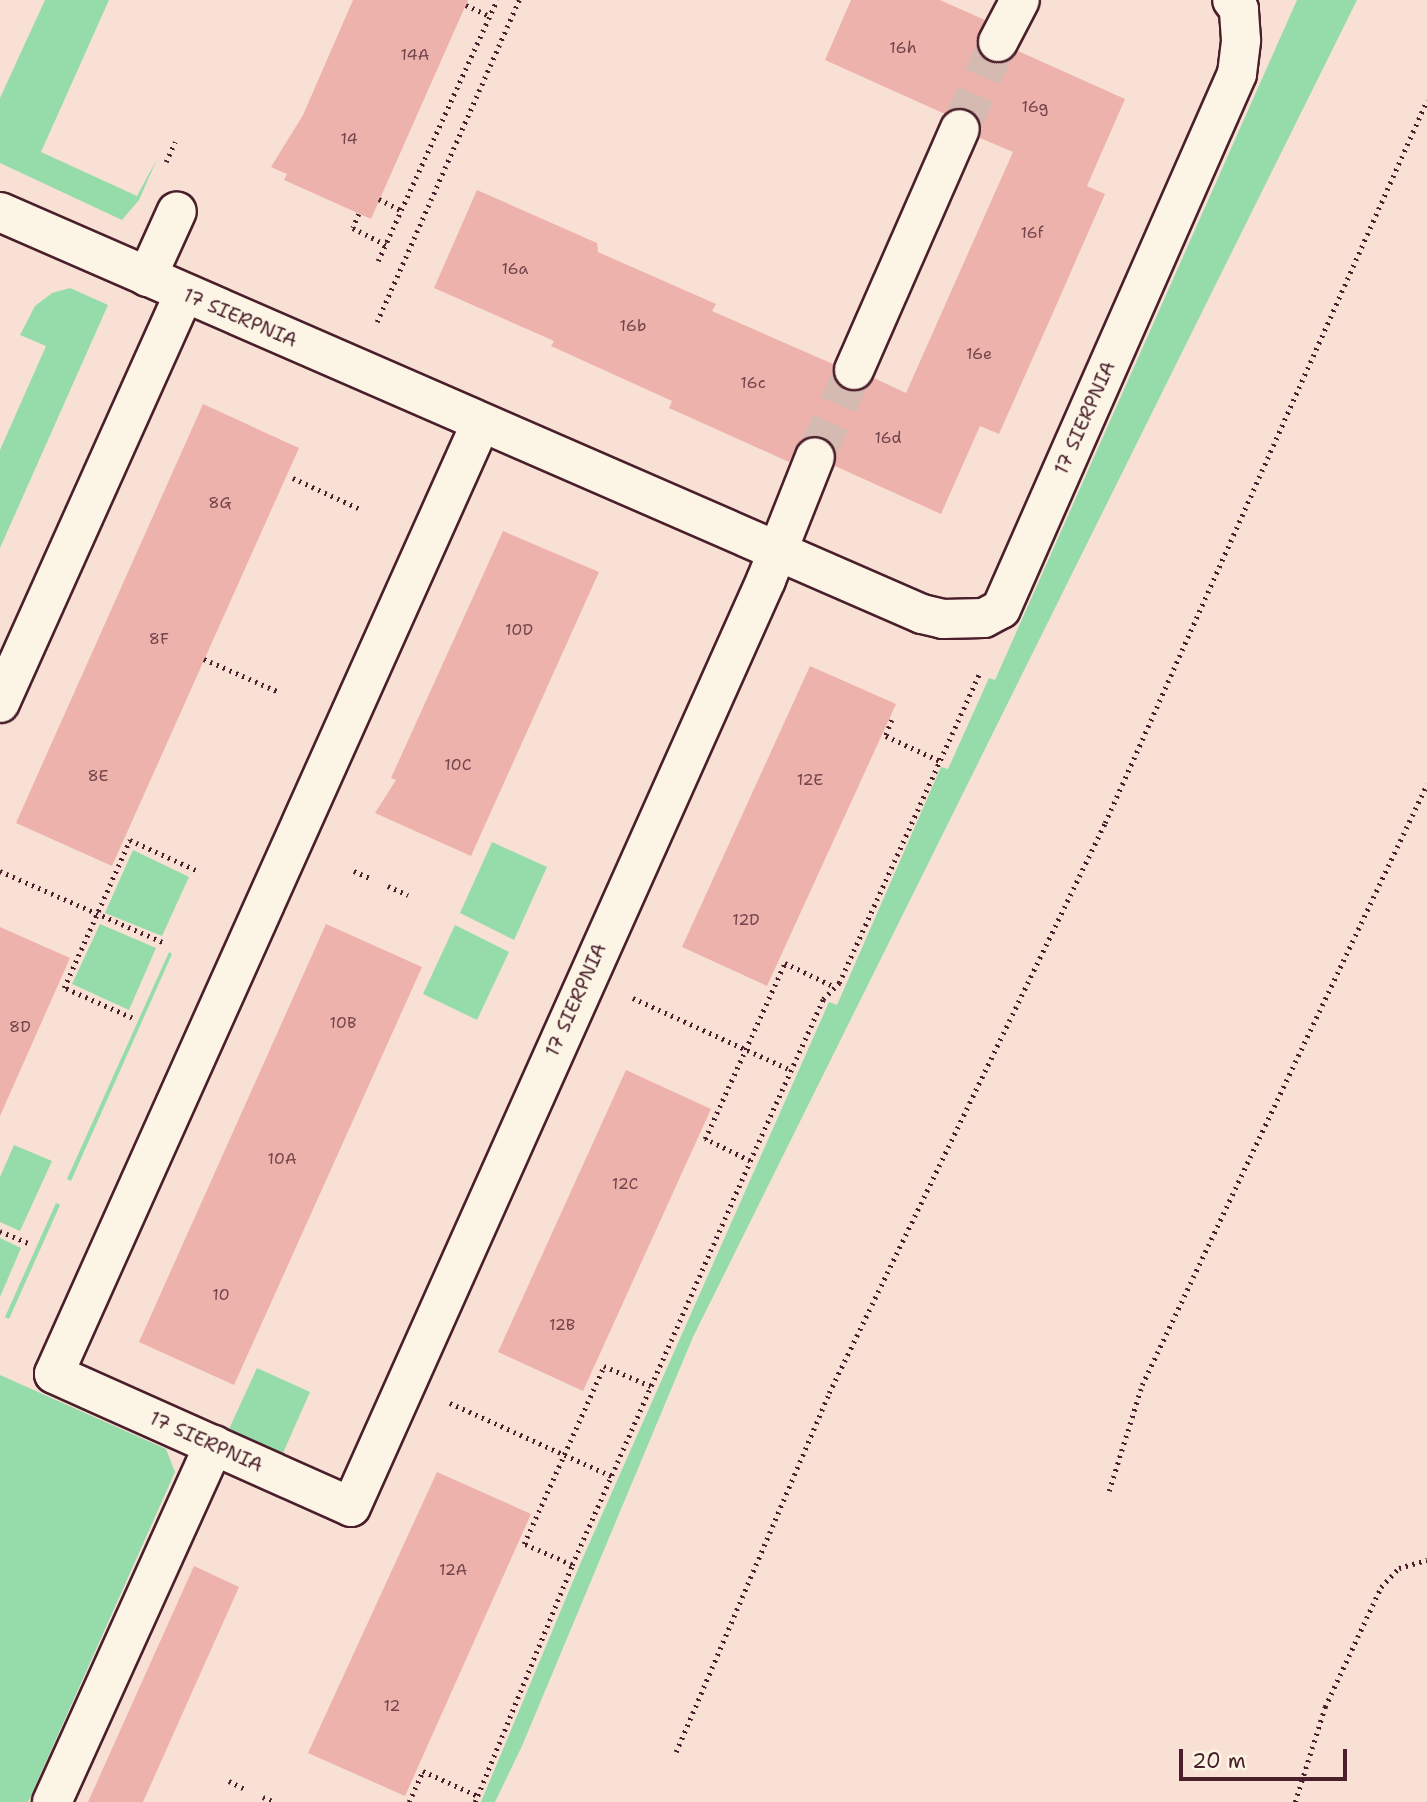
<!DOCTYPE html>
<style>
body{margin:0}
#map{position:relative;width:1427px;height:1802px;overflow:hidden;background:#f8e1d4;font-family:"Shantell Sans",sans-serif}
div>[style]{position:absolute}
.green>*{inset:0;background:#95dcaa}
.building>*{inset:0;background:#edb2ac}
.minor-tunnel>*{height:38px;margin-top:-19px;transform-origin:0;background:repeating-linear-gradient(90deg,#d5bab2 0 38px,transparent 0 57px)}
.path>*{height:4.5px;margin-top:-2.25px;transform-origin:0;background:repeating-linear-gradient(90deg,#4a1f2b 0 2px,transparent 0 7px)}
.roads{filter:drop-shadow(2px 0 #4a1f2b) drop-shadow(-2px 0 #4a1f2b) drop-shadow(0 2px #4a1f2b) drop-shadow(0 -2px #4a1f2b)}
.minor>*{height:38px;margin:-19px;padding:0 19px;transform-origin:19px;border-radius:19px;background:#fcf5e5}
span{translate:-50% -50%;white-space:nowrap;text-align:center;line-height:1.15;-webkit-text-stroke:5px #fcf5e5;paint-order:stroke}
.number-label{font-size:16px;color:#73444b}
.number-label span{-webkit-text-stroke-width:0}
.street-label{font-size:19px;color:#4a1f2b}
.scale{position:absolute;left:1179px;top:1749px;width:168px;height:32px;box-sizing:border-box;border:4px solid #4a1f2b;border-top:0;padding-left:9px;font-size:21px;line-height:24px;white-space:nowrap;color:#4a1f2b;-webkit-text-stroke:5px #fcf5e5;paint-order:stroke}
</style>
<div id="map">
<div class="green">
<i style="clip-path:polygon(45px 0,109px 0,41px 152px,137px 196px,157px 159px,139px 200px,122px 220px,0 163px,0 98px)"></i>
<i style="clip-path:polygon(1297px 0,1357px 0,693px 1337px,522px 1746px,495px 1802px,481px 1802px,581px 1562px,829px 1002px,837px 1005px,941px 767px,948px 769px,989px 678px,995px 680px)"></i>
<i style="clip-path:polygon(70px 288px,108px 305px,0 548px,0 450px,46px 346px,20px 335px,35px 306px,52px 293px)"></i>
<i style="clip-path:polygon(492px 842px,547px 867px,514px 940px,460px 913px)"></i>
<i style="clip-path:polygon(133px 850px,189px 877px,162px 936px,105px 913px)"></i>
<i style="clip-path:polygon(100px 924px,156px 948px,129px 1010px,72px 984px)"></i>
<i style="clip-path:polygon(455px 925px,509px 952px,477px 1020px,423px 994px)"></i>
<i style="clip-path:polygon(169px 952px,172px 954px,71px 1181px,67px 1179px)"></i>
<i style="clip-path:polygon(14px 1145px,52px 1161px,20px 1231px,0 1222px,0 1177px)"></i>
<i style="clip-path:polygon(56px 1203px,60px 1205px,9px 1319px,5px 1317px)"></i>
<i style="clip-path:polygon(0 1238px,21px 1248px,0 1297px)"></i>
<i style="clip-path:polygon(257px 1368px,310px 1392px,283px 1453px,229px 1429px)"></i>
<i style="clip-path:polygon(0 1375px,166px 1449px,175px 1472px,28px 1802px,0 1802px)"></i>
</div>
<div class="building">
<i style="clip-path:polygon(353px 0,468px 0,371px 219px,284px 180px,287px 174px,271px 167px,303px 115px)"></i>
<i style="clip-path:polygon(851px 0,940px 0,985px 20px,976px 44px,987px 61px,1009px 61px,1018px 51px,1125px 99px,1087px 186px,1105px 194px,1052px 315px,999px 434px,980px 426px,941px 514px,835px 466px,836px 453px,824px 437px,802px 439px,789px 462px,669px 408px,672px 401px,551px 346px,554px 341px,434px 288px,477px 190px,597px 243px,598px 252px,716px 304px,712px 311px,833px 364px,836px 382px,845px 390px,857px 392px,874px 378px,906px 393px,1013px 152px,980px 138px,982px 126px,969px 109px,957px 107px,945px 114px,825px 60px)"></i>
<i style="clip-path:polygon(203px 404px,299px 448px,112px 866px,16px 823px)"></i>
<i style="clip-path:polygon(503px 531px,599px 572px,471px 856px,375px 813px,396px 780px,391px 778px)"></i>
<i style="clip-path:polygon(810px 666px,896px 704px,767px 986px,682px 947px)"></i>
<i style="clip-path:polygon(326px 924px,422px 967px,234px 1385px,139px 1342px)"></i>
<i style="clip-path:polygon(0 927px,70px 958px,0 1116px)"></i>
<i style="clip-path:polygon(626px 1070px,711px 1109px,583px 1391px,498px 1352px)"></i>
<i style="clip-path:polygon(437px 1472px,531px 1514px,405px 1796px,308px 1753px)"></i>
<i style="clip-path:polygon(194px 1566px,239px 1587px,143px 1802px,88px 1802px)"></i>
</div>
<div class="minor-tunnel">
<i style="left:960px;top:129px;width:95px;rotate:-66.4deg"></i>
<i style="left:815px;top:457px;width:95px;rotate:-65.9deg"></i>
</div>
<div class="path">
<i style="left:466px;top:5px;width:26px;rotate:25deg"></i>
<i style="left:166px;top:162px;width:22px;rotate:-66deg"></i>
<i style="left:379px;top:199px;width:27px;rotate:27deg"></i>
<i style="left:359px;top:214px;width:15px;rotate:113deg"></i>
<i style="left:353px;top:228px;width:37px;rotate:27deg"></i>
<i style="left:378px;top:261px;width:287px;rotate:-65.5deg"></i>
<i style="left:377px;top:322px;width:352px;rotate:-66.2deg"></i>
<i style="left:293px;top:478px;width:74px;rotate:24.8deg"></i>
<i style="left:204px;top:659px;width:80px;rotate:23.7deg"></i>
<i style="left:892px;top:720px;width:17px;rotate:111deg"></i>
<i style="left:886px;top:736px;width:60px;rotate:24.8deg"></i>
<i style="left:0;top:871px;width:180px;rotate:23.6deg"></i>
<i style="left:354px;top:871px;width:20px;rotate:24deg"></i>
<i style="left:388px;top:886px;width:22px;rotate:24deg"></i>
<i style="left:633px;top:998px;width:174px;rotate:24.5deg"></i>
<i style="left:132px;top:1018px;width:74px;rotate:-156.2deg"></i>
<i style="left:64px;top:988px;width:162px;rotate:-66deg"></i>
<i style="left:130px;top:840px;width:75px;rotate:24.5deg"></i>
<i style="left:750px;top:1161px;width:50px;rotate:-153.9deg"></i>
<i style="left:705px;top:1139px;width:193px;rotate:-65.6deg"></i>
<i style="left:785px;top:963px;width:55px;rotate:25.6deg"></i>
<i style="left:0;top:1231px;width:34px;rotate:23deg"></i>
<i style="left:450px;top:1403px;width:178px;rotate:24.3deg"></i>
<i style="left:1109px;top:1491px;width:111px;rotate:-72.7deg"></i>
<i style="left:1142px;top:1385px;width:665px;rotate:-64.63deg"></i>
<i style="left:572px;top:1565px;width:52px;rotate:-156.4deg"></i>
<i style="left:524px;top:1544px;width:195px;rotate:-65.8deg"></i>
<i style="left:604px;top:1366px;width:51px;rotate:23.1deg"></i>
<i style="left:676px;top:1752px;width:390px;rotate:-66.9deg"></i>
<i style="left:829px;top:1393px;width:633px;rotate:-64.16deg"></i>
<i style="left:1105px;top:823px;width:791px;rotate:-65.99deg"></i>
<i style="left:229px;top:1781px;width:20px;rotate:27deg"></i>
<i style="left:263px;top:1797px;width:13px;rotate:23deg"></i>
<i style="left:409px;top:1802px;width:34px;rotate:-66deg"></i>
<i style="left:423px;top:1771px;width:60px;rotate:24.4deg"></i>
<i style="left:475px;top:1802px;width:256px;rotate:-67.7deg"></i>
<i style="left:572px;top:1565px;width:441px;rotate:-66.2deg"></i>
<i style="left:750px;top:1161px;width:178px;rotate:-65.7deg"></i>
<i style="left:823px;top:999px;width:23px;rotate:-45deg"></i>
<i style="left:839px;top:983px;width:339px;rotate:-65.6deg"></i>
<i style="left:1295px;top:1802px;width:100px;rotate:-72.5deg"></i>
<i style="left:1325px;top:1707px;width:132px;rotate:-65deg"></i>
<i style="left:1381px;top:1587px;width:26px;rotate:-47deg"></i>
<i style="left:1399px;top:1568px;width:29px;rotate:-16deg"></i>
</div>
<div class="roads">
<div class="minor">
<i style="left:998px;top:42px;width:47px;rotate:-62.4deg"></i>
<i style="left:0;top:212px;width:1006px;rotate:23.56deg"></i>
<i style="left:922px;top:614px;width:22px;rotate:13deg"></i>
<i style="left:943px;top:619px;width:41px;rotate:-1.4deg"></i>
<i style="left:984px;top:618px;width:19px;rotate:-28deg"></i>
<i style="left:1001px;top:609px;width:585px;rotate:-66.2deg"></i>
<i style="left:1237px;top:74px;width:34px;rotate:-83deg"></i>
<i style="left:1241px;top:40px;width:31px;rotate:-94deg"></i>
<i style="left:1239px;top:9px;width:11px;rotate:-128deg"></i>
<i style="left:147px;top:277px;width:72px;rotate:-65.6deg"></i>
<i style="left:854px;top:370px;width:263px;rotate:-66.3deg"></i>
<i style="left:480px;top:425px;width:1040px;rotate:114.18deg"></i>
<i style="left:54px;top:1374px;width:325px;rotate:24.1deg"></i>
<i style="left:351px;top:1507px;width:1016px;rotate:-65.88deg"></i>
<i style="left:766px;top:580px;width:132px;rotate:-68.3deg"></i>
<i style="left:0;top:703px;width:448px;rotate:-65.8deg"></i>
<i style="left:52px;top:1802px;width:392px;rotate:-65.6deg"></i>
</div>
</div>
<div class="number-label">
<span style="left:903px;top:48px">16h</span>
<span style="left:415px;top:55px">14A</span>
<span style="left:1035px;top:107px">16g</span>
<span style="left:349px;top:139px">14</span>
<span style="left:1032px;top:233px">16f</span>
<span style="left:515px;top:269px">16a</span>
<span style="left:633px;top:326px">16b</span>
<span style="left:979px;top:354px">16e</span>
<span style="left:753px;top:383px">16c</span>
<span style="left:888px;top:438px">16d</span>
<span style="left:220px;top:503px">8G</span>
<span style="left:519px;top:630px">10D</span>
<span style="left:159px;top:639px">8F</span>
<span style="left:458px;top:765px">10C</span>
<span style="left:98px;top:776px">8E</span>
<span style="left:810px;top:780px">12E</span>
<span style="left:746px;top:920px">12D</span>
<span style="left:343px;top:1023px">10B</span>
<span style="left:20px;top:1027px">8D</span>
<span style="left:282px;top:1159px">10A</span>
<span style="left:625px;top:1184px">12C</span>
<span style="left:221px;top:1295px">10</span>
<span style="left:562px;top:1325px">12B</span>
<span style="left:453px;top:1570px">12A</span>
<span style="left:392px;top:1706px">12</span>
</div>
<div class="street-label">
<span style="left:240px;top:318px;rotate:23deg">17 SIERPNIA</span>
<span style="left:1085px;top:418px;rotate:-66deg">17 SIERPNIA</span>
<span style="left:576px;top:1000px;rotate:-66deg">17 SIERPNIA</span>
<span style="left:206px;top:1442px;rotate:24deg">17 SIERPNIA</span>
</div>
<div class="scale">20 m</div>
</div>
